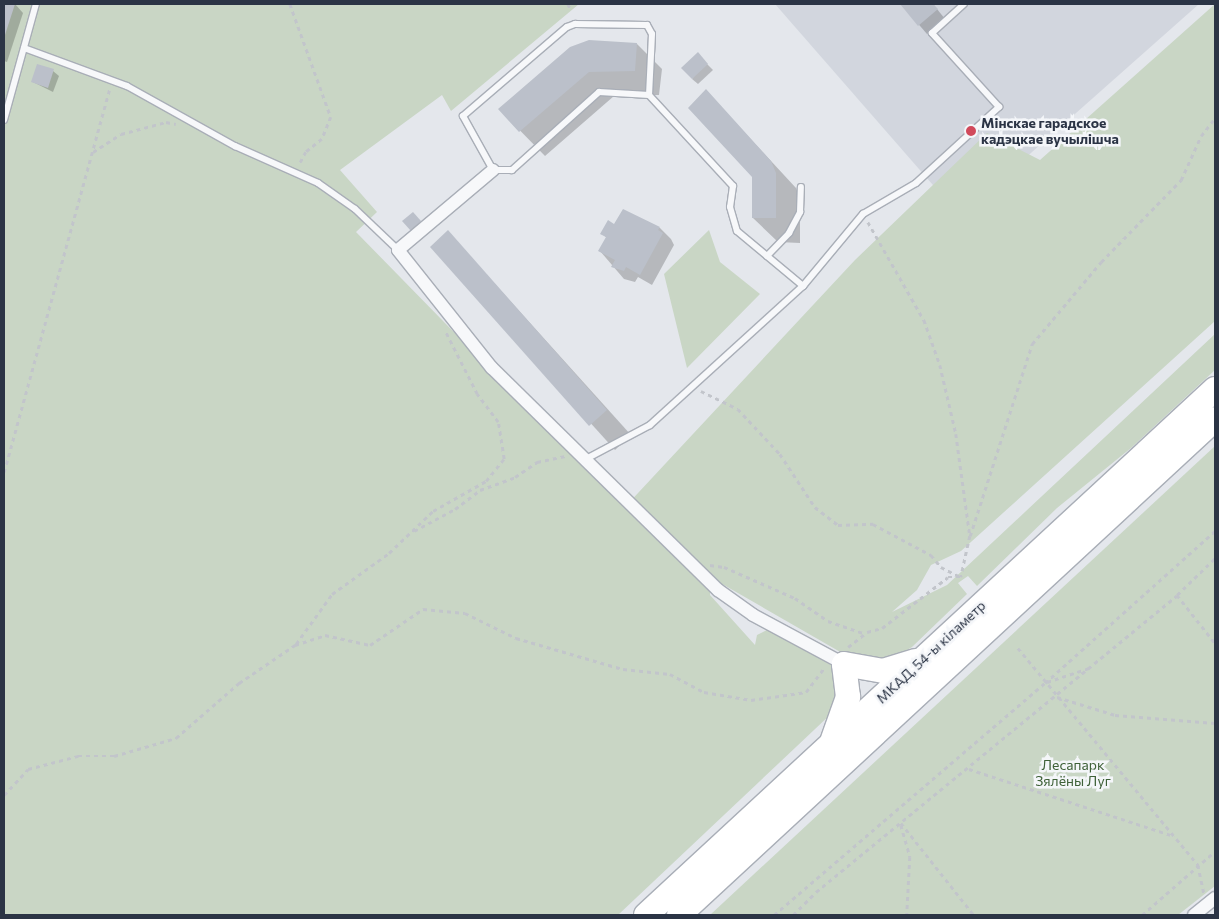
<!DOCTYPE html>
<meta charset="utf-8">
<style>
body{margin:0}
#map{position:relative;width:1219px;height:919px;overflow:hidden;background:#e4e7ec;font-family:Commissioner,sans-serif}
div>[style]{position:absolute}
.built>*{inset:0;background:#d2d6de}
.green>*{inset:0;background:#c9d6c5}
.shadow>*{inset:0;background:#0003}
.building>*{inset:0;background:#bbc0ca}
.path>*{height:2.5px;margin-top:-1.25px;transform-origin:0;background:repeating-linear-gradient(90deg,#c2c5cb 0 4px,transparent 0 8px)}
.roads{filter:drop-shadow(1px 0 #a9aeb7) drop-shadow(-1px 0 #a9aeb7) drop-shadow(0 1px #a9aeb7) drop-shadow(0 -1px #a9aeb7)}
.lane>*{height:6px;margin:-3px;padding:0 3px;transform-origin:3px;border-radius:3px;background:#f7f8fa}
.street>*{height:12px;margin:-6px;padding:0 6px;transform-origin:6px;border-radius:6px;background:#f7f8fa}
.highway>*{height:24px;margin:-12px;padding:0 12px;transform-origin:12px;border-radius:12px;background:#fff}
.dots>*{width:14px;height:14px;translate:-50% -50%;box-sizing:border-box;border:2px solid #f4f6f9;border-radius:50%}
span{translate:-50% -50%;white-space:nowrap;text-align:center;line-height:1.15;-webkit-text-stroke:5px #f4f6f9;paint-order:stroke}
.poi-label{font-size:14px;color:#2b3445;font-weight:700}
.left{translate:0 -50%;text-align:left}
.street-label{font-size:14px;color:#2b3445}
.park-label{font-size:14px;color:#3f6138}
.frame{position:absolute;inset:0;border:5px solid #2b3445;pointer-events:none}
</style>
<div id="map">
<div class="built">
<i style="clip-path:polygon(775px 4px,1199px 4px,960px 216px)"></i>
</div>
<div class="green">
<i style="clip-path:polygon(4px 4px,579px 4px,451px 111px,442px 95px,340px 170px,377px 212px,356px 232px,625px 507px,855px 260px,987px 133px,1040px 160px,1215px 4px,1215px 321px,961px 551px,931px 565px,917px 590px,892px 612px,947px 585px,1215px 334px,1215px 370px,1131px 448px,1057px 508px,977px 586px,968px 576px,958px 583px,967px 594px,912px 647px,899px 655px,884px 661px,849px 657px,710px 577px,710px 595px,755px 645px,757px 635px,767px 630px,835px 667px,839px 684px,832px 713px,618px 915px,4px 915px)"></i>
<i style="clip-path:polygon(709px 230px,720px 262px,760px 294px,687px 368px,664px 274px)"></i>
<i style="clip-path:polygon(1215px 446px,1215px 886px,1178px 915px,710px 915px)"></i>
</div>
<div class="shadow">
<i style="clip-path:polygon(4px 4px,15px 4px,23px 13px,7px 62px,4px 61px)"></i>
<i style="clip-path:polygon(901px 4px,933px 4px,945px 19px,927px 34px)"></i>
<i style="clip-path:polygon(637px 44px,662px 69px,659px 95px,614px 96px,545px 156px,500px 110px)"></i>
<i style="clip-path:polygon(703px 60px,713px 70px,698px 84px,692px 79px)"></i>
<i style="clip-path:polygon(53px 71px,59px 76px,53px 92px,33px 82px)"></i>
<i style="clip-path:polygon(706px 91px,796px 188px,800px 199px,800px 243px,778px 242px,753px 218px,754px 176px)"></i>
<i style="clip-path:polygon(614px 226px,660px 228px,671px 239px,674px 245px,652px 285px,638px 277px,635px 282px,624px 279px,600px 251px,607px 238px,601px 233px)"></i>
<i style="clip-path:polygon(448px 232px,631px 435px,615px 450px,431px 247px)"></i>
</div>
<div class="building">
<i style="clip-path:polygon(4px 4px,15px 4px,4px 38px)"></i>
<i style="clip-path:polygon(900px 4px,933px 4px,938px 9px,918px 26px)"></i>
<i style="clip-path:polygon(589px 40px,637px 43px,635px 71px,589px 72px,519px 132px,498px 109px,570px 47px)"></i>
<i style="clip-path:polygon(698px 52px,708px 64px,692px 79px,681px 68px)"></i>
<i style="clip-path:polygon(37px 64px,54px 69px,48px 88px,31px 82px)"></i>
<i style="clip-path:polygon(706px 89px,771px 161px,776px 173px,776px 218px,752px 218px,752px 177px,688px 108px)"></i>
<i style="clip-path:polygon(623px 209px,660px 227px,658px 230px,663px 233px,640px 275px,626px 267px,624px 271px,611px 267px,615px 260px,598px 251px,606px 237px,600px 234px,608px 220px,614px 224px)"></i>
<i style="clip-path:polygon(413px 212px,421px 221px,411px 231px,402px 221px)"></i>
<i style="clip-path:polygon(448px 230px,607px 410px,589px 426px,430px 247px)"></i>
</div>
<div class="path">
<i style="left:290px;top:4px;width:120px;rotate:70.1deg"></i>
<i style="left:331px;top:117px;width:24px;rotate:112deg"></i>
<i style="left:322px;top:139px;width:21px;rotate:141deg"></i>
<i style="left:306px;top:152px;width:15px;rotate:118deg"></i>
<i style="left:568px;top:4px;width:7px;rotate:63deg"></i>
<i style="left:93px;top:152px;width:33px;rotate:-33deg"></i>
<i style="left:121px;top:134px;width:47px;rotate:-14.9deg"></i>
<i style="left:166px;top:122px;width:10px;rotate:11deg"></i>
<i style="left:868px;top:222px;width:113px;rotate:60.3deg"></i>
<i style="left:924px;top:320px;width:48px;rotate:70.4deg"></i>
<i style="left:940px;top:365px;width:71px;rotate:76.9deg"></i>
<i style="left:956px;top:434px;width:103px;rotate:82.2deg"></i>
<i style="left:970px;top:536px;width:42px;rotate:102.4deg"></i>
<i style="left:701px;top:391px;width:41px;rotate:25.9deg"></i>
<i style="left:738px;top:409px;width:62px;rotate:47deg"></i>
<i style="left:780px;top:454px;width:64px;rotate:56.6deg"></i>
<i style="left:815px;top:507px;width:29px;rotate:38deg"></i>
<i style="left:838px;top:525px;width:35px;rotate:-2deg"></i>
<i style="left:873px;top:524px;width:66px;rotate:28.1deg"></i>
<i style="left:931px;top:555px;width:16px;rotate:50deg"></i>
<i style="left:941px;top:567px;width:20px;rotate:27deg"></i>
<i style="left:4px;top:472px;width:398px;rotate:-74.6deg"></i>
<i style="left:414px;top:531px;width:47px;rotate:-28.2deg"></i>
<i style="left:455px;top:509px;width:31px;rotate:-37deg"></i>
<i style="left:480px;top:490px;width:37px;rotate:-20deg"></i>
<i style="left:515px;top:477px;width:27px;rotate:-34deg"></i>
<i style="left:537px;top:462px;width:30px;rotate:-12deg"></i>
<i style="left:970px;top:536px;width:202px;rotate:-72.1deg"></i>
<i style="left:1032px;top:344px;width:107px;rotate:-49.9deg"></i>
<i style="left:1101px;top:262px;width:115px;rotate:-45.7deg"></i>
<i style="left:1181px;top:180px;width:48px;rotate:-65.6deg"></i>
<i style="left:1201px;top:136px;width:23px;rotate:-52deg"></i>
<i style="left:710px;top:565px;width:14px;rotate:8deg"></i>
<i style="left:724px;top:567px;width:77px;rotate:23.6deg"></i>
<i style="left:795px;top:598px;width:40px;rotate:34.9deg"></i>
<i style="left:828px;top:621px;width:39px;rotate:19deg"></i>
<i style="left:1177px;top:595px;width:61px;rotate:51.6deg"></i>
<i style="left:296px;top:644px;width:62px;rotate:-54.2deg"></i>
<i style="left:332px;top:594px;width:70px;rotate:-35.7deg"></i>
<i style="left:389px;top:553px;width:61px;rotate:-43.7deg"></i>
<i style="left:433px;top:511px;width:61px;rotate:-29.5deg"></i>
<i style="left:486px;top:481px;width:28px;rotate:-51deg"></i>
<i style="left:504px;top:459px;width:37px;rotate:-99deg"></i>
<i style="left:498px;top:422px;width:35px;rotate:-127deg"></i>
<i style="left:477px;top:394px;width:71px;rotate:-116.9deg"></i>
<i style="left:848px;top:647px;width:24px;rotate:-38deg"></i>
<i style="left:867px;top:632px;width:16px;rotate:-15deg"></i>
<i style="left:882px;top:628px;width:83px;rotate:-37.7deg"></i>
<i style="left:948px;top:577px;width:13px"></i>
<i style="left:1018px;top:648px;width:282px;rotate:50.3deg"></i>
<i style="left:1198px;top:865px;width:29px;rotate:78deg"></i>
<i style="left:1047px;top:682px;width:44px;rotate:-18.4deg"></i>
<i style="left:1057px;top:697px;width:61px;rotate:17.2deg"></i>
<i style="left:1115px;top:715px;width:100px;rotate:4.6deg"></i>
<i style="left:969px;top:769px;width:216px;rotate:18.1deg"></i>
<i style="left:4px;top:795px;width:35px;rotate:-47deg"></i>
<i style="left:28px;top:769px;width:52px;rotate:-14.6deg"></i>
<i style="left:78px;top:756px;width:36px"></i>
<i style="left:114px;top:756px;width:65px;rotate:-16.2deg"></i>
<i style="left:176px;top:738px;width:84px;rotate:-41.1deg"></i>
<i style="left:239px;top:683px;width:68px;rotate:-34.2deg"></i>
<i style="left:295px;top:645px;width:32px;rotate:-18deg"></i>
<i style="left:325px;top:635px;width:46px;rotate:12.5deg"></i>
<i style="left:370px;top:645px;width:64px;rotate:-34.2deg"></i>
<i style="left:423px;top:609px;width:42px;rotate:5.4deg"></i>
<i style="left:465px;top:613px;width:57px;rotate:26.1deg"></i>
<i style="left:516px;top:638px;width:111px;rotate:16.2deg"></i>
<i style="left:623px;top:669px;width:47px;rotate:6.1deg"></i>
<i style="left:670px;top:674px;width:38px;rotate:28deg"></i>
<i style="left:704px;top:692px;width:48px;rotate:9.7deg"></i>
<i style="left:751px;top:700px;width:56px;rotate:-8.3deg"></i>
<i style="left:806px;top:692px;width:31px;rotate:-53deg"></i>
<i style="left:901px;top:823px;width:117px;rotate:51.6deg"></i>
<i style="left:901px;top:825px;width:33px;rotate:74deg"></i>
<i style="left:910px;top:857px;width:58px;rotate:93deg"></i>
<i style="left:774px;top:915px;width:357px;rotate:-40.6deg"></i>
<i style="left:1045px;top:683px;width:228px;rotate:-41.8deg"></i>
<i style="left:793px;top:915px;width:33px;rotate:-45deg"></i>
<i style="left:816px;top:892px;width:467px;rotate:-39.4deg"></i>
<i style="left:1177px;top:595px;width:53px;rotate:-44.2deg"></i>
<i style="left:1142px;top:915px;width:97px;rotate:-41.2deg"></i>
</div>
<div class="roads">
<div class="lane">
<i style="left:24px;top:48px;width:110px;rotate:20.3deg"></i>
<i style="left:127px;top:86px;width:124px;rotate:29.1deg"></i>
<i style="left:235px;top:146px;width:91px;rotate:24deg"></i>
<i style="left:318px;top:183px;width:45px;rotate:35.1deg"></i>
<i style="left:355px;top:209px;width:59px;rotate:43.6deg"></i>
<i style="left:649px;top:95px;width:50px;rotate:-176.6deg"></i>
<i style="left:599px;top:92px;width:117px;rotate:138.1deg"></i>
<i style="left:512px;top:170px;width:19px;rotate:180deg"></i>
<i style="left:493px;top:170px;width:62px;rotate:-119.1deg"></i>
<i style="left:463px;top:116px;width:137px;rotate:-40.6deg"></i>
<i style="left:567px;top:27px;width:9px;rotate:-21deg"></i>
<i style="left:575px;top:24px;width:72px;rotate:0.8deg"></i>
<i style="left:647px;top:25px;width:10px;rotate:61deg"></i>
<i style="left:652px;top:34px;width:61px;rotate:92.8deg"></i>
<i style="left:649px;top:95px;width:124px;rotate:47.3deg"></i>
<i style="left:733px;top:186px;width:21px;rotate:98deg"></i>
<i style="left:730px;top:207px;width:25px;rotate:74deg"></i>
<i style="left:737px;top:231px;width:86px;rotate:39.8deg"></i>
<i style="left:4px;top:120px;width:120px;rotate:-74.6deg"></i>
<i style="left:767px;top:256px;width:32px;rotate:-46deg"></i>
<i style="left:789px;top:233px;width:24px;rotate:-62deg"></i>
<i style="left:800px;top:212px;width:25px;rotate:-88deg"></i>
<i style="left:586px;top:459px;width:72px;rotate:-28deg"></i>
<i style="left:650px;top:425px;width:207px;rotate:-42.3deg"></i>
<i style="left:803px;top:286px;width:94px;rotate:-50.2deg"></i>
<i style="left:863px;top:214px;width:61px;rotate:-30.3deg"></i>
<i style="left:916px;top:183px;width:113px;rotate:-42.5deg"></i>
<i style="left:999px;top:107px;width:100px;rotate:-132.2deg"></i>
<i style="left:932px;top:33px;width:43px;rotate:-42.2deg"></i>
</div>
<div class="street">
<i style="left:493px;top:170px;width:124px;rotate:139.9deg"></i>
<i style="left:398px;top:250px;width:151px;rotate:51.5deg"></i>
<i style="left:492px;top:368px;width:317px;rotate:44.5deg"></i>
<i style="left:718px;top:590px;width:43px;rotate:35.5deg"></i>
<i style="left:753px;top:615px;width:103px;rotate:28.3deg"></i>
<i style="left:1194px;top:915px;width:27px;rotate:-39deg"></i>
</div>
<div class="highway">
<i style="left:844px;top:664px;width:40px;rotate:10deg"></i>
<i style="left:883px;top:671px;width:34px;rotate:-17deg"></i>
<i style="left:833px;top:739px;width:45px;rotate:-70.3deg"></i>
<i style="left:848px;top:697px;width:33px;rotate:-97deg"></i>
<i style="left:646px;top:915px;width:775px;rotate:-42.75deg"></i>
<i style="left:679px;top:915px;width:730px;rotate:-42.78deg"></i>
</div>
</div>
<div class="dots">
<i style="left:971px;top:131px;background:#d1495b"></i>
</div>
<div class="poi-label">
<span class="left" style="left:981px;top:131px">Мінскае гарадское<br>кадэцкае вучылішча</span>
</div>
<div class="street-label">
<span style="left:931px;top:652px;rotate:-43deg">МКАД, 54-ы кіламетр</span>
</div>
<div class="park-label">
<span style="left:1073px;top:773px">Лесапарк<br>Зялёны Луг</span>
</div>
<div class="frame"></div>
</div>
